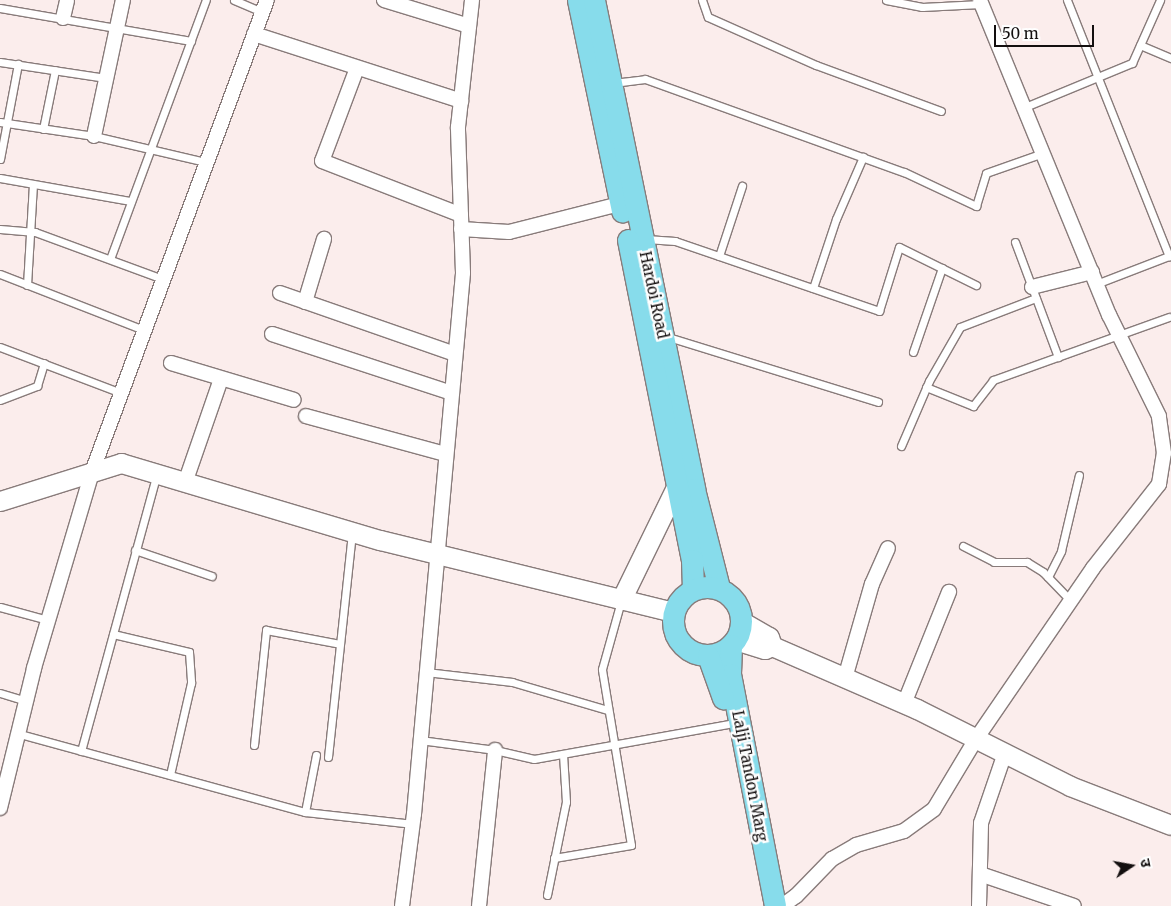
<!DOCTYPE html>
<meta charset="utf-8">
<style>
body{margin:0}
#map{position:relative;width:1171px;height:906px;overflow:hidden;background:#fbedec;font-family:Merriweather,"Noto Sans Devanagari",serif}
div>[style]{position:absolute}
.roads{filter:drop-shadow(1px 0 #887b7a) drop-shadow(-1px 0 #887b7a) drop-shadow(0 1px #887b7a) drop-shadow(0 -1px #887b7a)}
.lane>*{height:7px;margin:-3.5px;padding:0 3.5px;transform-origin:3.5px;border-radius:3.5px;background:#fff}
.street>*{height:14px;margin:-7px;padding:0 7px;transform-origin:7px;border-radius:7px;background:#fff}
.secondary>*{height:19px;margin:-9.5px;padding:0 9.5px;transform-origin:9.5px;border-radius:9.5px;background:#fff}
.primary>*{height:21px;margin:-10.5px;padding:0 10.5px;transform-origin:10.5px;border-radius:10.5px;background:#87dceb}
.primary>.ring{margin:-10.5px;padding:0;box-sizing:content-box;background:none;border:21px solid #87dceb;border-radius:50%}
span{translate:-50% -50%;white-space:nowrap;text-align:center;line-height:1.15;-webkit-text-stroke:5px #fefefe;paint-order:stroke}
.street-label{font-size:15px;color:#130f0f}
.north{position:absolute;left:1106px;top:841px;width:50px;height:50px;-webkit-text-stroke:4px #fefefe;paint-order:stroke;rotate:78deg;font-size:14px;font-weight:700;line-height:20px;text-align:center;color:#130f0f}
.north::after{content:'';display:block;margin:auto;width:18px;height:22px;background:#130f0f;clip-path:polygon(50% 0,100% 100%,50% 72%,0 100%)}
.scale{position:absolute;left:994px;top:25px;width:100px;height:22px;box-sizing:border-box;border:2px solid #130f0f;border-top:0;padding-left:6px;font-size:15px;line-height:18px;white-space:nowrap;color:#130f0f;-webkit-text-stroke:4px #fefefe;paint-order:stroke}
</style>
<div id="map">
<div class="roads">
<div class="lane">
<i style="left:234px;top:0;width:30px;rotate:23deg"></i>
<i style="left:702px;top:0;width:18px;rotate:71deg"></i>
<i style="left:708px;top:17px;width:118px;rotate:24deg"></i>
<i style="left:816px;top:65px;width:133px;rotate:20.2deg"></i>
<i style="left:886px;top:0;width:37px;rotate:11deg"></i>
<i style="left:922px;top:7px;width:59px;rotate:-2.9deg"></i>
<i style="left:1067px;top:0;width:276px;rotate:68.3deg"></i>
<i style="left:0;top:8px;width:194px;rotate:9.8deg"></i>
<i style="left:1140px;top:45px;width:34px;rotate:23deg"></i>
<i style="left:0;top:62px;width:107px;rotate:8.6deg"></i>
<i style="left:613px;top:83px;width:32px;rotate:-7deg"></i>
<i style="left:645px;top:79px;width:275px;rotate:19.8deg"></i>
<i style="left:904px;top:172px;width:80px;rotate:25.3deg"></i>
<i style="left:976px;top:206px;width:34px;rotate:-73deg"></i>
<i style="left:986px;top:173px;width:60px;rotate:-19.3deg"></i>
<i style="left:1025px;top:107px;width:116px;rotate:-22.4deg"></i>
<i style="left:1132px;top:63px;width:69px;rotate:-66deg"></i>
<i style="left:0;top:122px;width:95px;rotate:8.5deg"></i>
<i style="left:94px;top:136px;width:115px;rotate:13.1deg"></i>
<i style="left:43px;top:129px;width:60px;rotate:-78.5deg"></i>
<i style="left:0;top:159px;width:97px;rotate:-79.3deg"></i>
<i style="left:0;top:178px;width:133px;rotate:10deg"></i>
<i style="left:0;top:229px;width:35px;rotate:5deg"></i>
<i style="left:35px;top:232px;width:136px;rotate:20.2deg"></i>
<i style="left:646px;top:239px;width:29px;rotate:4deg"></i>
<i style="left:675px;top:241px;width:216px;rotate:18.9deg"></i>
<i style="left:879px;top:311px;width:67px;rotate:-72.6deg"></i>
<i style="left:899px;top:247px;width:86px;rotate:26.3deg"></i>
<i style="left:1015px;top:242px;width:123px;rotate:69.5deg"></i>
<i style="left:719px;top:256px;width:74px;rotate:-71.8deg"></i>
<i style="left:110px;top:259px;width:276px;rotate:-69.7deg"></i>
<i style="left:0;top:274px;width:155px;rotate:21.3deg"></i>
<i style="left:1096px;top:284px;width:80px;rotate:-21.1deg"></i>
<i style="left:27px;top:285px;width:101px;rotate:-86.6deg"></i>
<i style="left:813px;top:288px;width:73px;rotate:-71.6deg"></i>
<i style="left:836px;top:219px;width:68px;rotate:-66.5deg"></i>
<i style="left:665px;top:336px;width:223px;rotate:17.2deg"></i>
<i style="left:0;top:347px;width:129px;rotate:20.8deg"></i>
<i style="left:913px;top:352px;width:89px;rotate:-71deg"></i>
<i style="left:926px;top:387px;width:51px;rotate:22deg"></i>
<i style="left:973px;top:406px;width:33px;rotate:-52deg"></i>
<i style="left:993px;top:380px;width:187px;rotate:-19.7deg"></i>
<i style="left:0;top:400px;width:40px;rotate:-21deg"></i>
<i style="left:37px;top:386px;width:24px;rotate:-73deg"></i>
<i style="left:901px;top:446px;width:71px;rotate:-66.7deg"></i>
<i style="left:929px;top:381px;width:62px;rotate:-60.1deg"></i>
<i style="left:960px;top:327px;width:81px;rotate:-20.9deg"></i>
<i style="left:963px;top:546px;width:35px;rotate:27deg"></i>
<i style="left:994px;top:562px;width:33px"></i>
<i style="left:1027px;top:562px;width:19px;rotate:32deg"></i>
<i style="left:1043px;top:572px;width:40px;rotate:46deg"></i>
<i style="left:135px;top:550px;width:81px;rotate:18.7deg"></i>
<i style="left:1048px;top:577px;width:29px;rotate:-63deg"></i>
<i style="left:1061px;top:551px;width:78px;rotate:-76.7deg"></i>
<i style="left:0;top:607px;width:50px;rotate:15.2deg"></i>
<i style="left:113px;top:634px;width:78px;rotate:13.3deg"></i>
<i style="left:189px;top:652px;width:31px;rotate:86deg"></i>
<i style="left:191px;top:683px;width:94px;rotate:102.9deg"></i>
<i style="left:426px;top:672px;width:87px;rotate:6.6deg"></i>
<i style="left:512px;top:682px;width:100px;rotate:16.3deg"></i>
<i style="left:0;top:693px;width:28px;rotate:17deg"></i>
<i style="left:20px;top:734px;width:295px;rotate:15.3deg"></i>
<i style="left:305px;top:812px;width:109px;rotate:6.3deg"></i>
<i style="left:420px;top:740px;width:76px;rotate:7.6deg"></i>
<i style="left:495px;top:750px;width:40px;rotate:13deg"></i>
<i style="left:534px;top:759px;width:197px;rotate:-10.2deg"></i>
<i style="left:254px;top:745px;width:116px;rotate:-84deg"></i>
<i style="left:266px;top:630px;width:75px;rotate:10.7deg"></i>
<i style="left:81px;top:751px;width:287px;rotate:-74.7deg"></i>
<i style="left:328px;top:757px;width:227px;rotate:-83.9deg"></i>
<i style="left:305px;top:812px;width:58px;rotate:-79.1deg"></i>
<i style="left:554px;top:858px;width:78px;rotate:-9.6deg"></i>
<i style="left:631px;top:845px;width:178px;rotate:-99.4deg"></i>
<i style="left:602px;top:669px;width:71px;rotate:-74.4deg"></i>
<i style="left:547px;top:895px;width:95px;rotate:-78.5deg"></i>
<i style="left:566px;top:802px;width:48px;rotate:-93.6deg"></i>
</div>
<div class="street">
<i style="left:384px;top:0;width:89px;rotate:17deg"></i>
<i style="left:63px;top:18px;width:18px;rotate:-77deg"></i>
<i style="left:254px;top:34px;width:218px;rotate:17.9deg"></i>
<i style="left:357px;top:68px;width:99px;rotate:110.6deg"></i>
<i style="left:322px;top:161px;width:149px;rotate:21.2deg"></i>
<i style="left:94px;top:136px;width:139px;rotate:-78deg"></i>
<i style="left:461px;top:229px;width:48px;rotate:3.6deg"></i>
<i style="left:509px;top:232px;width:114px;rotate:-14.2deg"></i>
<i style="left:1032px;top:287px;width:62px;rotate:-14deg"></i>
<i style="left:280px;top:293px;width:185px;rotate:19.2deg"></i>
<i style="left:305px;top:302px;width:66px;rotate:-73.2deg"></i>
<i style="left:272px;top:334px;width:188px;rotate:18.2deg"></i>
<i style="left:171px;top:363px;width:128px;rotate:16.7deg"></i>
<i style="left:306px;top:416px;width:144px;rotate:15.3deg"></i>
<i style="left:186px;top:480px;width:107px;rotate:-70.9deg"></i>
<i style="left:845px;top:678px;width:98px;rotate:-74deg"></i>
<i style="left:872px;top:584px;width:39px;rotate:-66deg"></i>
<i style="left:904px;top:704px;width:121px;rotate:-68.1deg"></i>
<i style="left:0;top:808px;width:144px;rotate:-76.3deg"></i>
<i style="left:34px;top:668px;width:204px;rotate:-73.5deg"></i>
<i style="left:92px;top:472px;width:503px;rotate:-69.66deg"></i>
<i style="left:980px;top:874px;width:99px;rotate:18.8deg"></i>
<i style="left:402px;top:906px;width:93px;rotate:-82.6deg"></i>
<i style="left:414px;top:814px;width:543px;rotate:-84.82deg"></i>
<i style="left:463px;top:273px;width:146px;rotate:-92deg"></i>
<i style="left:458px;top:127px;width:128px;rotate:-83.7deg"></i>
<i style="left:479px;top:906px;width:157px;rotate:-84.1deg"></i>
<i style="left:782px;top:906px;width:17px;rotate:-36deg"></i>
<i style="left:796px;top:896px;width:52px;rotate:-45.8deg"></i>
<i style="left:832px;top:859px;width:28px;rotate:-30deg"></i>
<i style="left:856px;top:845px;width:50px;rotate:-16.3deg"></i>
<i style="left:904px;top:831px;width:37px;rotate:-36deg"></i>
<i style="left:934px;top:809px;width:82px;rotate:-59deg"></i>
<i style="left:976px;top:739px;width:207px;rotate:-55.6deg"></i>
<i style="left:1093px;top:568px;width:107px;rotate:-51.8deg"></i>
<i style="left:1159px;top:484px;width:31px;rotate:-81deg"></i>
<i style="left:1164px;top:453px;width:37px;rotate:-98deg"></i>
<i style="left:1159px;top:416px;width:113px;rotate:-116.3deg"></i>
<i style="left:1109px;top:315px;width:340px;rotate:-112.3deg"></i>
<i style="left:979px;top:906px;width:83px;rotate:-88.6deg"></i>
<i style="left:981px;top:823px;width:74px;rotate:-71.1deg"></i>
</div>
<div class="secondary">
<i style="left:0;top:501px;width:127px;rotate:-17.4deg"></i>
<i style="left:121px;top:463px;width:270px;rotate:16.6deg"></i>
<i style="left:380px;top:540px;width:303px;rotate:13.8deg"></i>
<i style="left:621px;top:600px;width:128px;rotate:-64deg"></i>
<i style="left:677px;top:485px;width:7px;rotate:-16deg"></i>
<i style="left:741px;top:621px;width:32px;rotate:30deg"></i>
<i style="left:769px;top:637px;width:9px;rotate:72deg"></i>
<i style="left:735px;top:640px;width:31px;rotate:17deg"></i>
<i style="left:765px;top:649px;width:8px;rotate:-23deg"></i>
<i style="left:772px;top:646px;width:158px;rotate:23.5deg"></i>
<i style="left:917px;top:709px;width:171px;rotate:26.7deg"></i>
<i style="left:1070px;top:786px;width:108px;rotate:21.1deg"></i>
</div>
<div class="primary">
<i style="left:578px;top:0;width:216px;rotate:78.2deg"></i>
<i style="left:594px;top:0;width:499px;rotate:78.4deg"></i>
<i style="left:694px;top:489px;width:102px;rotate:75.8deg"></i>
<i style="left:628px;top:240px;width:326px;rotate:78.7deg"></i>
<i style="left:692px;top:560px;width:29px;rotate:88deg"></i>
<i class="ring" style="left:673px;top:587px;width:47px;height:47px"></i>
<i style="left:731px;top:645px;width:29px;rotate:92deg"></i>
<i style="left:730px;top:674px;width:236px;rotate:79deg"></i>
<i style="left:708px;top:656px;width:45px;rotate:70.3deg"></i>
</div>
</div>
<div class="street-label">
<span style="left:654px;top:295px;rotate:78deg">Hardoi Road</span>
<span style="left:750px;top:776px;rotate:79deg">Lalji Tandon Marg</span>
</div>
<div class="north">उ</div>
<div class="scale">50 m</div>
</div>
